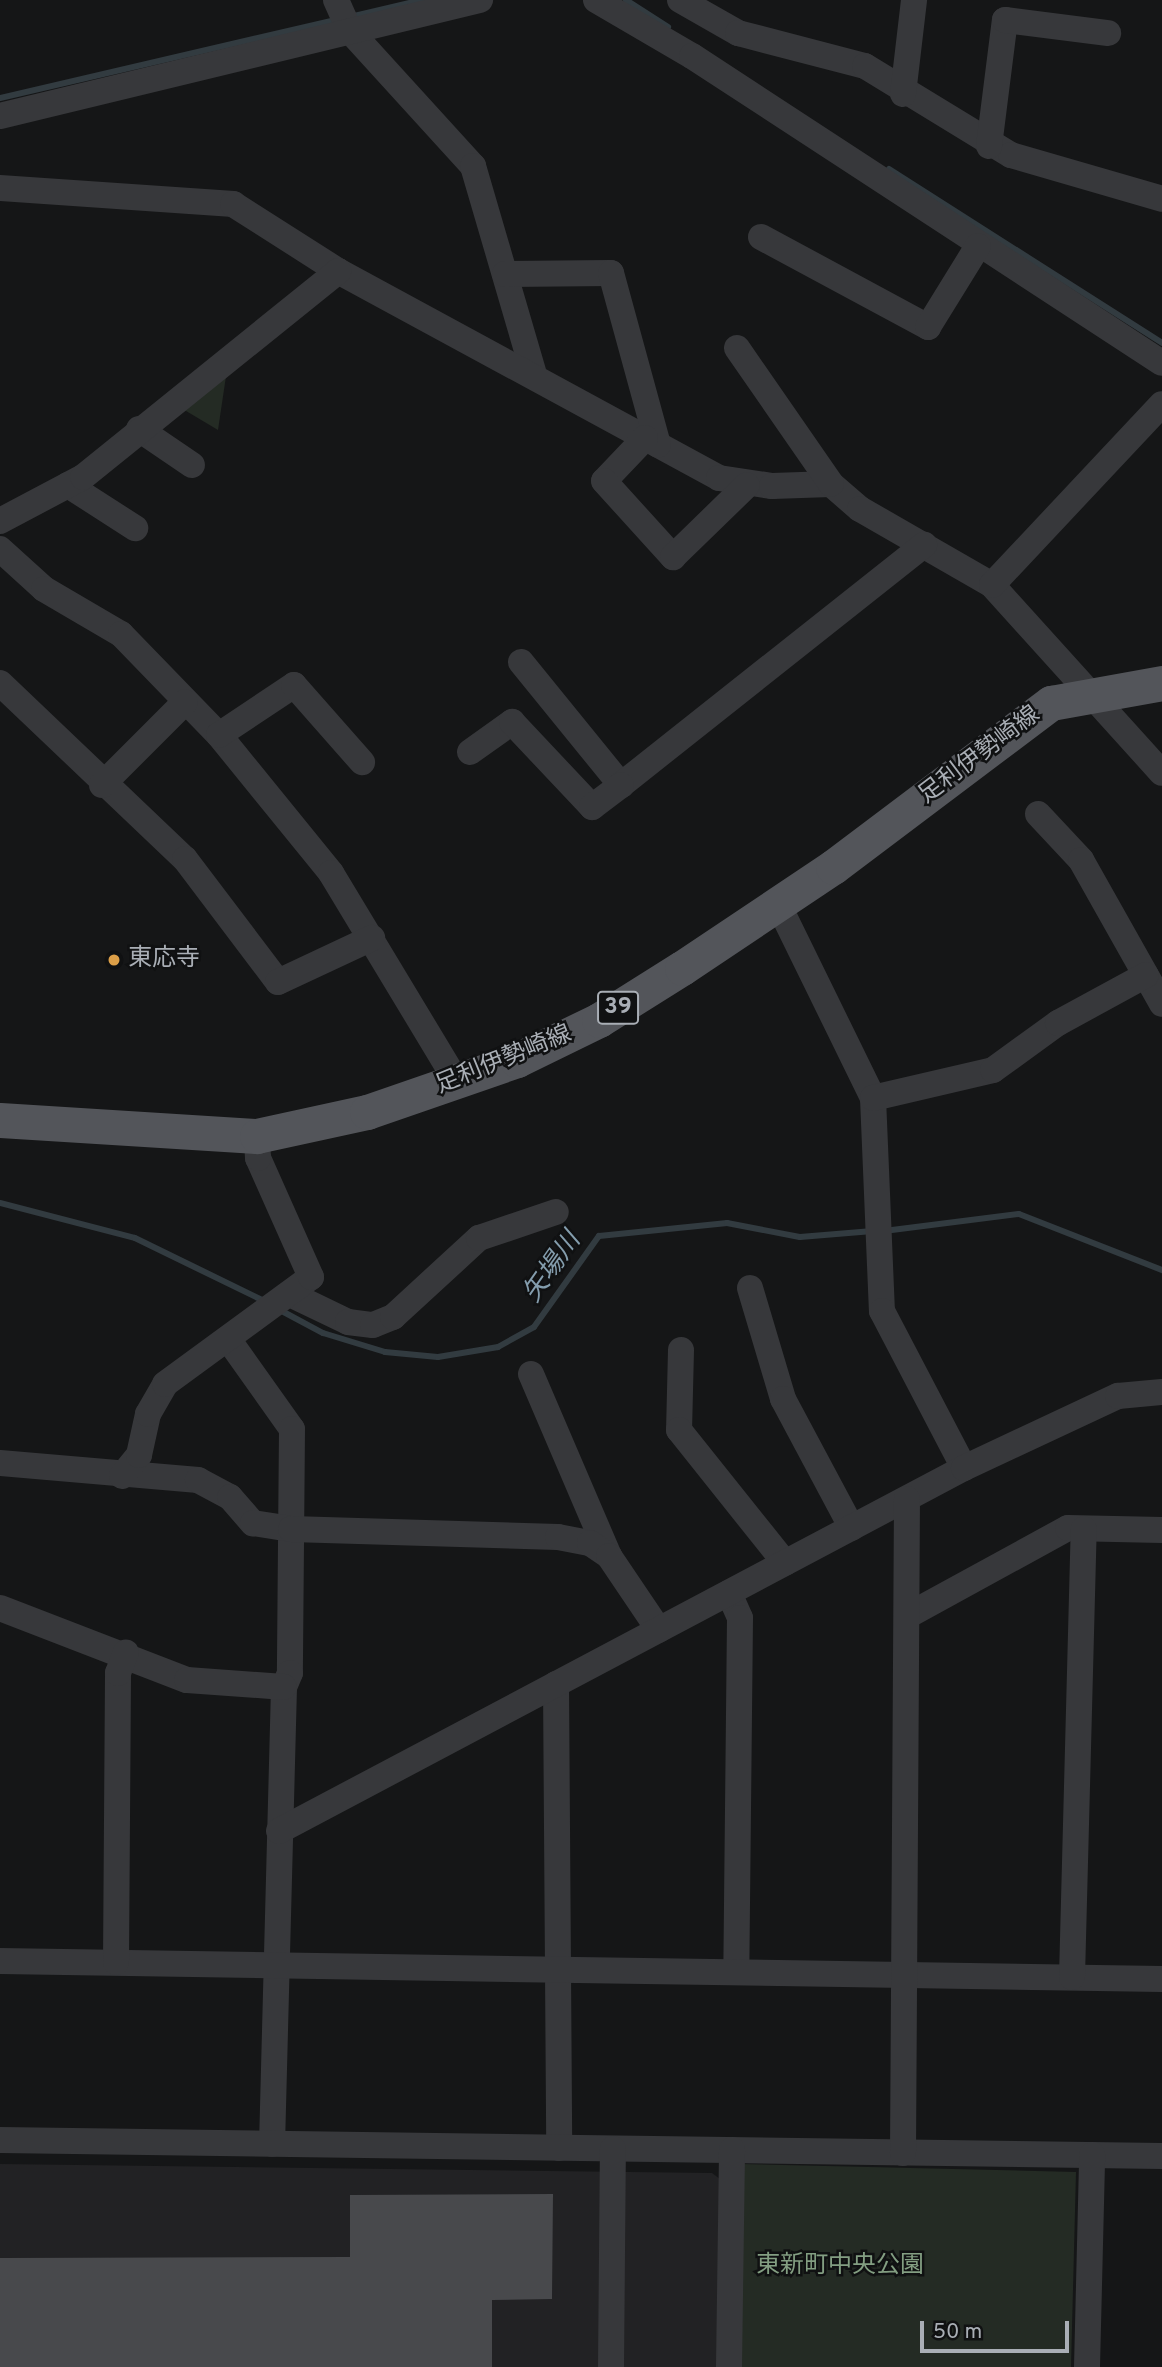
<!DOCTYPE html>
<meta charset="utf-8">
<style>
body{margin:0}
#map{position:relative;width:1162px;height:2367px;overflow:hidden;background:#151617;font-family:Overpass,"Noto Sans JP",sans-serif}
div>[style]{position:absolute}
.built>*{inset:0;background:#222224}
.green>*{inset:0;background:#242b24}
.stream>*{height:6px;margin:-3px;padding:0 3px;transform-origin:3px;border-radius:3px;background:#323b40}
.building>*{inset:0;background:#48494c}
.minor>*{height:26px;margin:-13px;padding:0 13px;transform-origin:13px;border-radius:13px;background:#37383b}
.major>*{height:35px;margin:-17.5px;padding:0 17.5px;transform-origin:17.5px;border-radius:17.5px;background:#53555a}
.dots>*{width:19px;height:19px;translate:-50% -50%;box-sizing:border-box;border:4px solid #101112;border-radius:50%}
span{translate:-50% -50%;white-space:nowrap;text-align:center;line-height:1.15;-webkit-text-stroke:5px #101112;paint-order:stroke}
.shield-label span{padding:2px 5px;background:#101112;border:2px solid;border-radius:5px;-webkit-text-stroke-width:0}
.shield-label{font-size:23px;color:#a9aeb5;font-weight:700}
.street-label{font-size:24px;color:#a9aeb5}
.poi-label{font-size:24px;color:#a9aeb5}
.left{translate:0 -50%;text-align:left}
.park-label{font-size:24px;color:#839e82}
.water-label{font-size:26px;color:#849dad;font-style:italic}
.scale{position:absolute;left:920px;top:2321px;width:149px;height:32px;box-sizing:border-box;border:4px solid #a9aeb5;border-top:0;padding-left:9px;font-size:21px;line-height:24px;white-space:nowrap;color:#a9aeb5;-webkit-text-stroke:5px #101112;paint-order:stroke}
</style>
<div id="map">
<div class="built">
<i style="clip-path:polygon(0 2164px,712px 2173px,724px 2182px,720px 2367px,0 2367px)"></i>
</div>
<div class="green">
<i style="clip-path:polygon(229px 356px,218px 430px,171px 402px)"></i>
<i style="clip-path:polygon(741px 2164px,1076px 2172px,1071px 2367px,739px 2367px)"></i>
</div>
<div class="stream">
<i style="left:626px;top:0;width:50px;rotate:32.7deg"></i>
<i style="left:350px;top:17px;width:74px;rotate:-13.3deg"></i>
<i style="left:0;top:98px;width:348px;rotate:-13.1deg"></i>
<i style="left:889px;top:169px;width:324px;rotate:32.5deg"></i>
<i style="left:0;top:1203px;width:139px;rotate:14.5deg"></i>
<i style="left:135px;top:1238px;width:146px;rotate:26deg"></i>
<i style="left:884px;top:1231px;width:136px;rotate:-7.2deg"></i>
<i style="left:1019px;top:1214px;width:154px;rotate:21.4deg"></i>
<i style="left:278px;top:1309px;width:51px;rotate:28.1deg"></i>
<i style="left:323px;top:1333px;width:65px;rotate:17deg"></i>
<i style="left:385px;top:1352px;width:53px;rotate:5.4deg"></i>
<i style="left:438px;top:1357px;width:61px;rotate:-9.5deg"></i>
<i style="left:498px;top:1347px;width:41px;rotate:-29.1deg"></i>
<i style="left:534px;top:1327px;width:112px;rotate:-54.5deg"></i>
<i style="left:599px;top:1236px;width:129px;rotate:-5.8deg"></i>
<i style="left:727px;top:1223px;width:74px;rotate:10.9deg"></i>
<i style="left:800px;top:1237px;width:73px;rotate:-4.7deg"></i>
</div>
<div class="building">
<i style="clip-path:polygon(553px 2194px,552px 2299px,492px 2300px,492px 2367px,0 2367px,0 2258px,350px 2257px,350px 2195px)"></i>
</div>
<div class="minor">
<i style="left:336px;top:0;width:34px;rotate:66deg"></i>
<i style="left:350px;top:31px;width:183px;rotate:47.7deg"></i>
<i style="left:473px;top:166px;width:218px;rotate:73.7deg"></i>
<i style="left:596px;top:0;width:111px;rotate:30.3deg"></i>
<i style="left:692px;top:56px;width:561px;rotate:33.15deg"></i>
<i style="left:680px;top:0;width:67px;rotate:29.6deg"></i>
<i style="left:738px;top:33px;width:131px;rotate:14.6deg"></i>
<i style="left:865px;top:66px;width:171px;rotate:31.4deg"></i>
<i style="left:1011px;top:155px;width:157px;rotate:16.2deg"></i>
<i style="left:903px;top:94px;width:95px;rotate:-83.3deg"></i>
<i style="left:0;top:116px;width:494px;rotate:-13.6deg"></i>
<i style="left:989px;top:146px;width:127px;rotate:-82.8deg"></i>
<i style="left:1005px;top:20px;width:104px;rotate:7.2deg"></i>
<i style="left:0;top:188px;width:234px;rotate:3.9deg"></i>
<i style="left:233px;top:204px;width:125px;rotate:32.5deg"></i>
<i style="left:338px;top:271px;width:434px;rotate:28.5deg"></i>
<i style="left:719px;top:478px;width:54px;rotate:8.6deg"></i>
<i style="left:772px;top:486px;width:59px;rotate:-1.9deg"></i>
<i style="left:831px;top:484px;width:38px;rotate:41deg"></i>
<i style="left:860px;top:509px;width:152px;rotate:29.9deg"></i>
<i style="left:992px;top:585px;width:253px;rotate:47.9deg"></i>
<i style="left:761px;top:237px;width:190px;rotate:28.3deg"></i>
<i style="left:928px;top:327px;width:95px;rotate:-58.3deg"></i>
<i style="left:505px;top:274px;width:106px;rotate:-0.5deg"></i>
<i style="left:611px;top:273px;width:178px;rotate:74.7deg"></i>
<i style="left:737px;top:348px;width:165px;rotate:55.3deg"></i>
<i style="left:139px;top:429px;width:64px;rotate:34.2deg"></i>
<i style="left:645px;top:438px;width:59px;rotate:133.6deg"></i>
<i style="left:604px;top:481px;width:103px;rotate:47.8deg"></i>
<i style="left:673px;top:557px;width:103px;rotate:-44.2deg"></i>
<i style="left:68px;top:485px;width:80px;rotate:32.7deg"></i>
<i style="left:0;top:521px;width:94px;rotate:-27.9deg"></i>
<i style="left:83px;top:477px;width:328px;rotate:-38.9deg"></i>
<i style="left:0;top:549px;width:59px;rotate:42.3deg"></i>
<i style="left:44px;top:589px;width:89px;rotate:30.3deg"></i>
<i style="left:121px;top:634px;width:141px;rotate:45.9deg"></i>
<i style="left:219px;top:735px;width:178px;rotate:50.9deg"></i>
<i style="left:331px;top:873px;width:244px;rotate:58.9deg"></i>
<i style="left:992px;top:585px;width:248px;rotate:-46.8deg"></i>
<i style="left:521px;top:662px;width:159px;rotate:50.9deg"></i>
<i style="left:621px;top:785px;width:387px;rotate:-38.4deg"></i>
<i style="left:0;top:683px;width:255px;rotate:43.6deg"></i>
<i style="left:185px;top:859px;width:154px;rotate:52.9deg"></i>
<i style="left:278px;top:982px;width:104px;rotate:-25.1deg"></i>
<i style="left:219px;top:735px;width:90px;rotate:-33.7deg"></i>
<i style="left:294px;top:685px;width:103px;rotate:48.6deg"></i>
<i style="left:470px;top:752px;width:52px;rotate:-35.5deg"></i>
<i style="left:512px;top:722px;width:117px;rotate:46.7deg"></i>
<i style="left:592px;top:807px;width:36px;rotate:-37deg"></i>
<i style="left:102px;top:785px;width:117px;rotate:-45deg"></i>
<i style="left:1038px;top:814px;width:63px;rotate:46.9deg"></i>
<i style="left:1081px;top:860px;width:165px;rotate:60.6deg"></i>
<i style="left:778px;top:904px;width:216px;rotate:63.9deg"></i>
<i style="left:873px;top:1098px;width:213px;rotate:87.6deg"></i>
<i style="left:882px;top:1311px;width:177px;rotate:62.4deg"></i>
<i style="left:873px;top:1098px;width:123px;rotate:-13.1deg"></i>
<i style="left:993px;top:1070px;width:80px;rotate:-35.9deg"></i>
<i style="left:1058px;top:1023px;width:100px;rotate:-28.6deg"></i>
<i style="left:750px;top:1288px;width:116px;rotate:73.4deg"></i>
<i style="left:783px;top:1399px;width:146px;rotate:61.9deg"></i>
<i style="left:292px;top:1295px;width:62px;rotate:25.7deg"></i>
<i style="left:348px;top:1322px;width:25px;rotate:7deg"></i>
<i style="left:373px;top:1325px;width:22px;rotate:-22deg"></i>
<i style="left:393px;top:1317px;width:117px;rotate:-42.6deg"></i>
<i style="left:479px;top:1238px;width:81px;rotate:-18.7deg"></i>
<i style="left:228px;top:1339px;width:110px;rotate:54.6deg"></i>
<i style="left:292px;top:1429px;width:244px;rotate:90.5deg"></i>
<i style="left:290px;top:1673px;width:15px;rotate:113deg"></i>
<i style="left:284px;top:1687px;width:457px;rotate:91.5deg"></i>
<i style="left:681px;top:1350px;width:80px;rotate:91.4deg"></i>
<i style="left:679px;top:1430px;width:170px;rotate:51.4deg"></i>
<i style="left:531px;top:1374px;width:198px;rotate:66.8deg"></i>
<i style="left:0;top:1463px;width:199px;rotate:4.9deg"></i>
<i style="left:198px;top:1480px;width:36px;rotate:28deg"></i>
<i style="left:230px;top:1497px;width:35px;rotate:49deg"></i>
<i style="left:253px;top:1523px;width:38px;rotate:9deg"></i>
<i style="left:291px;top:1529px;width:267px;rotate:1.7deg"></i>
<i style="left:558px;top:1537px;width:33px;rotate:11deg"></i>
<i style="left:590px;top:1543px;width:23px;rotate:34deg"></i>
<i style="left:609px;top:1556px;width:89px;rotate:56deg"></i>
<i style="left:122px;top:1476px;width:27px;rotate:-51deg"></i>
<i style="left:139px;top:1455px;width:42px;rotate:-77.6deg"></i>
<i style="left:148px;top:1414px;width:34px;rotate:-60deg"></i>
<i style="left:165px;top:1384px;width:181px;rotate:-36.2deg"></i>
<i style="left:311px;top:1277px;width:130px;rotate:-114deg"></i>
<i style="left:258px;top:1158px;width:22px;rotate:-93deg"></i>
<i style="left:729px;top:1593px;width:27px;rotate:66deg"></i>
<i style="left:740px;top:1618px;width:353px;rotate:90.6deg"></i>
<i style="left:0;top:1608px;width:200px;rotate:21.1deg"></i>
<i style="left:187px;top:1680px;width:97px;rotate:4.1deg"></i>
<i style="left:907px;top:1616px;width:183px;rotate:-28.7deg"></i>
<i style="left:1068px;top:1528px;width:94px;rotate:1.2deg"></i>
<i style="left:556px;top:1684px;width:464px;rotate:89.6deg"></i>
<i style="left:279px;top:1831px;width:775px;rotate:-27.92deg"></i>
<i style="left:964px;top:1468px;width:170px;rotate:-25.1deg"></i>
<i style="left:1118px;top:1396px;width:44px;rotate:-5.2deg"></i>
<i style="left:0;top:1961px;width:1162px;rotate:0.89deg"></i>
<i style="left:116px;top:1962px;width:289px;rotate:-89.6deg"></i>
<i style="left:118px;top:1673px;width:22px;rotate:-69deg"></i>
<i style="left:1072px;top:1977px;width:448px;rotate:-88.5deg"></i>
<i style="left:0;top:2140px;width:1162px;rotate:0.79deg"></i>
<i style="left:903px;top:2153px;width:654px;rotate:-89.65deg"></i>
<i style="left:611px;top:2367px;width:218px;rotate:-89.5deg"></i>
<i style="left:729px;top:2367px;width:217px;rotate:-89.2deg"></i>
<i style="left:1087px;top:2367px;width:212px;rotate:-88.6deg"></i>
</div>
<div class="major">
<i style="left:0;top:1120px;width:257px;rotate:3.6deg"></i>
<i style="left:257px;top:1136px;width:113px;rotate:-12.3deg"></i>
<i style="left:367px;top:1112px;width:159px;rotate:-19.1deg"></i>
<i style="left:517px;top:1060px;width:91px;rotate:-26deg"></i>
<i style="left:599px;top:1020px;width:98px;rotate:-32.1deg"></i>
<i style="left:682px;top:968px;width:182px;rotate:-33.8deg"></i>
<i style="left:833px;top:867px;width:273px;rotate:-37deg"></i>
<i style="left:1051px;top:703px;width:113px;rotate:-10.2deg"></i>
</div>
<div class="dots">
<i style="left:114px;top:960px;background:#dc9f48"></i>
</div>
<div class="shield-label">
<span style="left:618px;top:1008px">39</span>
</div>
<div class="street-label">
<span style="left:980px;top:756px;rotate:-37deg">足利伊勢崎線</span>
<span style="left:504px;top:1061px;rotate:-22deg">足利伊勢崎線</span>
</div>
<div class="poi-label">
<span class="left" style="left:128px;top:960px">東応寺</span>
</div>
<div class="park-label">
<span style="left:840px;top:2267px">東新町中央公園</span>
</div>
<div class="water-label">
<span style="left:553px;top:1268px;rotate:-55deg">矢場川</span>
</div>
<div class="scale">50 m</div>
</div>
